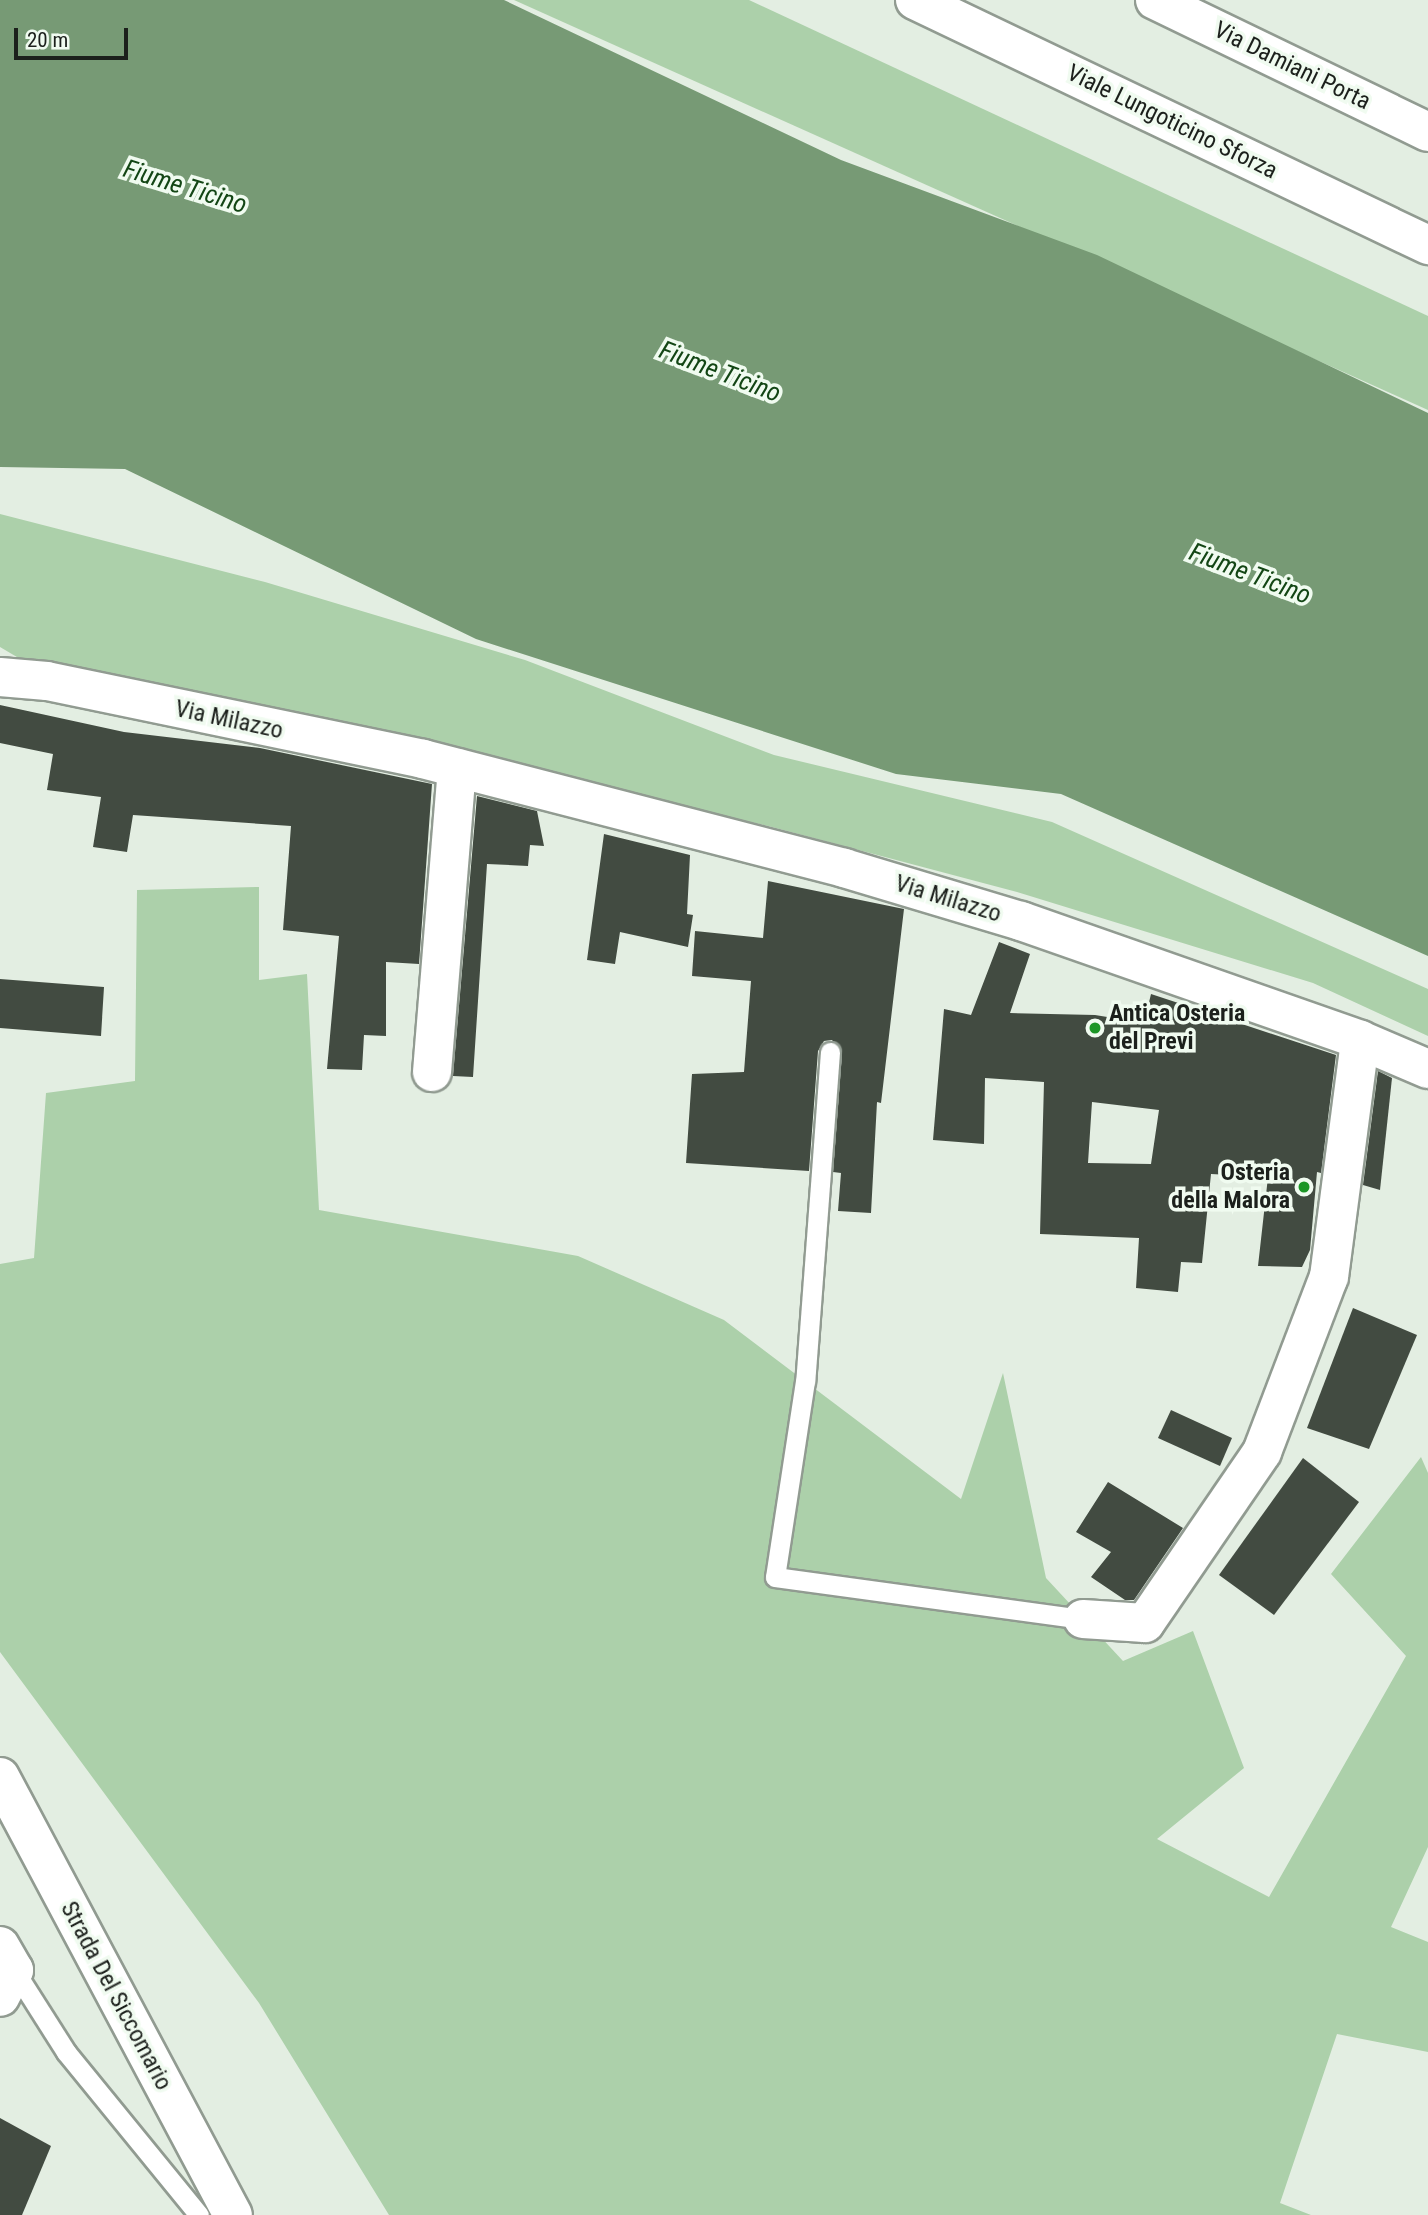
<!DOCTYPE html>
<style>
body{margin:0}
#map{position:relative;width:1428px;height:2215px;overflow:hidden;background:#e3eee2;font-family:"Roboto Condensed",sans-serif}
div>[style]{position:absolute}
.green>*{inset:0;background:#acd0aa}
.water>*{inset:0;background:#779a75}
.building>*{inset:0;background:#424b41}
.roads{filter:drop-shadow(2px 0 #919b91) drop-shadow(-2px 0 #919b91) drop-shadow(0 2px #919b91) drop-shadow(0 -2px #919b91)}
.lane>*{height:19px;margin:-9.5px;padding:0 9.5px;transform-origin:9.5px;border-radius:9.5px;background:#fff}
.street>*{height:38px;margin:-19px;padding:0 19px;transform-origin:19px;border-radius:19px;background:#fff}
.secondary>*{height:38px;margin:-19px;padding:0 19px;transform-origin:19px;border-radius:19px;background:#fff}
.dots>*{width:19px;height:19px;translate:-50% -50%;box-sizing:border-box;border:4px solid #f0fbf0;border-radius:50%}
span{translate:-50% -50%;white-space:nowrap;text-align:center;line-height:1.15;-webkit-text-stroke:7px #f0fbf0;paint-order:stroke}
.street-label{font-size:24px;color:#1c201c}
.poi-label{font-size:24px;color:#1c201c;font-weight:700}
.left{translate:0 -50%;text-align:left}
.right{translate:-100% -50%;text-align:right}
.water-label{font-size:26px;color:#134615;font-style:italic}
.scale{position:absolute;left:14px;top:28px;width:114px;height:32px;box-sizing:border-box;border:4px solid #1c201c;border-top:0;padding-left:9px;font-size:21px;line-height:24px;white-space:nowrap;color:#1c201c;-webkit-text-stroke:5px #f0fbf0;paint-order:stroke}
</style>
<div id="map">
<div class="green">
<i style="clip-path:polygon(514px 0,749px 0,1428px 316px,1428px 410px)"></i>
<i style="clip-path:polygon(0 514px,265px 582px,525px 660px,774px 755px,1052px 822px,1428px 989px,1428px 1036px,1313px 983px,1017px 892px,768px 826px,22px 660px,0 647px)"></i>
<i style="clip-path:polygon(259px 887px,259px 980px,307px 974px,319px 1210px,578px 1256px,724px 1320px,961px 1499px,1003px 1373px,1046px 1578px,1123px 1661px,1193px 1631px,1244px 1768px,1157px 1839px,1269px 1897px,1406px 1656px,1331px 1574px,1421px 1457px,1428px 1473px,1428px 1847px,1391px 1927px,1428px 1942px,1428px 2052px,1337px 2034px,1280px 2203px,1311px 2215px,389px 2215px,259px 2003px,0 1652px,0 1264px,34px 1258px,46px 1093px,135px 1081px,137px 890px)"></i>
</div>
<div class="water">
<i style="clip-path:polygon(0 0,504px 0,841px 160px,1097px 255px,1428px 413px,1428px 956px,1061px 794px,896px 774px,476px 639px,125px 469px,0 467px)"></i>
</div>
<div class="building">
<i style="clip-path:polygon(0 705px,124px 732px,260px 748px,432px 784px,419px 964px,386px 962px,386px 1036px,364px 1035px,362px 1070px,327px 1069px,339px 936px,283px 930px,291px 826px,133px 815px,127px 852px,93px 847px,101px 797px,47px 790px,53px 754px,0 743px)"></i>
<i style="clip-path:polygon(477px 796px,537px 811px,544px 846px,530px 845px,528px 866px,487px 864px,473px 1077px,453px 1076px)"></i>
<i style="clip-path:polygon(604px 834px,690px 855px,687px 914px,693px 915px,688px 947px,620px 932px,615px 964px,587px 960px)"></i>
<i style="clip-path:polygon(768px 881px,904px 909px,881px 1103px,877px 1102px,871px 1213px,838px 1211px,841px 1173px,833px 1172px,842px 1053px,832px 1040px,824px 1041px,818px 1051px,809px 1171px,686px 1163px,692px 1074px,744px 1072px,751px 981px,692px 976px,695px 931px,763px 938px)"></i>
<i style="clip-path:polygon(evenodd,999px 942px,1030px 954px,1010px 1013px,1095px 1015px,1144px 1023px,1151px 994px,1336px 1055px,1321px 1173px,1317px 1172px,1310px 1250px,1302px 1267px,1258px 1266px,1268px 1177px,1211px 1174px,1202px 1263px,1181px 1262px,1178px 1292px,1136px 1288px,1139px 1238px,1040px 1234px,1044px 1082px,985px 1078px,984px 1144px,933px 1140px,944px 1009px,971px 1015px,999px 942px,1092px 1102px,1159px 1110px,1151px 1164px,1088px 1163px,1092px 1102px)"></i>
<i style="clip-path:polygon(0 979px,104px 987px,101px 1036px,0 1028px)"></i>
<i style="clip-path:polygon(1378px 1071px,1392px 1078px,1380px 1190px,1363px 1185px)"></i>
<i style="clip-path:polygon(1353px 1308px,1417px 1335px,1369px 1449px,1307px 1428px)"></i>
<i style="clip-path:polygon(1171px 1410px,1232px 1438px,1220px 1466px,1158px 1438px)"></i>
<i style="clip-path:polygon(1303px 1458px,1359px 1502px,1274px 1615px,1219px 1575px)"></i>
<i style="clip-path:polygon(1108px 1482px,1183px 1528px,1134px 1600px,1125px 1600px,1091px 1577px,1111px 1552px,1076px 1532px)"></i>
<i style="clip-path:polygon(0 2118px,51px 2146px,22px 2215px,0 2215px)"></i>
</div>
<div class="roads">
<div class="lane">
<i style="left:830px;top:1052px;width:330px;rotate:94.3deg"></i>
<i style="left:805px;top:1381px;width:198px;rotate:98.7deg"></i>
<i style="left:775px;top:1577px;width:311px;rotate:7.8deg"></i>
<i style="left:14px;top:1970px;width:97px;rotate:57.6deg"></i>
<i style="left:66px;top:2052px;width:210px;rotate:50.8deg"></i>
</div>
<div class="street">
<i style="left:1155px;top:0;width:303px;rotate:25.8deg"></i>
<i style="left:0;top:677px;width:47px;rotate:4.9deg"></i>
<i style="left:47px;top:681px;width:384px;rotate:11.7deg"></i>
<i style="left:423px;top:759px;width:435px;rotate:14.5deg"></i>
<i style="left:844px;top:868px;width:185px;rotate:16.7deg"></i>
<i style="left:1021px;top:921px;width:359px;rotate:19.3deg"></i>
<i style="left:1360px;top:1040px;width:74px;rotate:23.1deg"></i>
<i style="left:432px;top:1072px;width:305px;rotate:-85.3deg"></i>
<i style="left:1083px;top:1619px;width:62px;rotate:3.7deg"></i>
<i style="left:1145px;top:1623px;width:207px;rotate:-55.6deg"></i>
<i style="left:1262px;top:1452px;width:187px;rotate:-69.1deg"></i>
<i style="left:1329px;top:1277px;width:239px;rotate:-82.5deg"></i>
<i style="left:0;top:1777px;width:496px;rotate:62deg"></i>
<i style="left:0;top:1946px;width:28px;rotate:60deg"></i>
<i style="left:14px;top:1970px;width:30px;rotate:117deg"></i>
</div>
<div class="secondary">
<i style="left:915px;top:0;width:569px;rotate:25.53deg"></i>
</div>
</div>
<div class="dots">
<i style="left:1095px;top:1028px;background:#1c9626"></i>
<i style="left:1304px;top:1187px;background:#1c9626"></i>
</div>
<div class="street-label">
<span style="left:1292px;top:66px;rotate:26deg">Via Damiani Porta</span>
<span style="left:1172px;top:122px;rotate:26deg">Viale Lungoticino Sforza</span>
<span style="left:229px;top:720px;rotate:12deg">Via Milazzo</span>
<span style="left:948px;top:899px;rotate:17deg">Via Milazzo</span>
<span style="left:116px;top:1996px;rotate:62deg">Strada Del Siccomario</span>
</div>
<div class="poi-label">
<span class="left" style="left:1109px;top:1028px">Antica Osteria<br>del Previ</span>
<span class="right" style="left:1290px;top:1187px">Osteria<br>della Malora</span>
</div>
<div class="water-label">
<span style="left:185px;top:187px;rotate:17deg">Fiume Ticino</span>
<span style="left:720px;top:372px;rotate:21deg">Fiume Ticino</span>
<span style="left:1250px;top:574px;rotate:21deg">Fiume Ticino</span>
</div>
<div class="scale">20 m</div>
</div>
